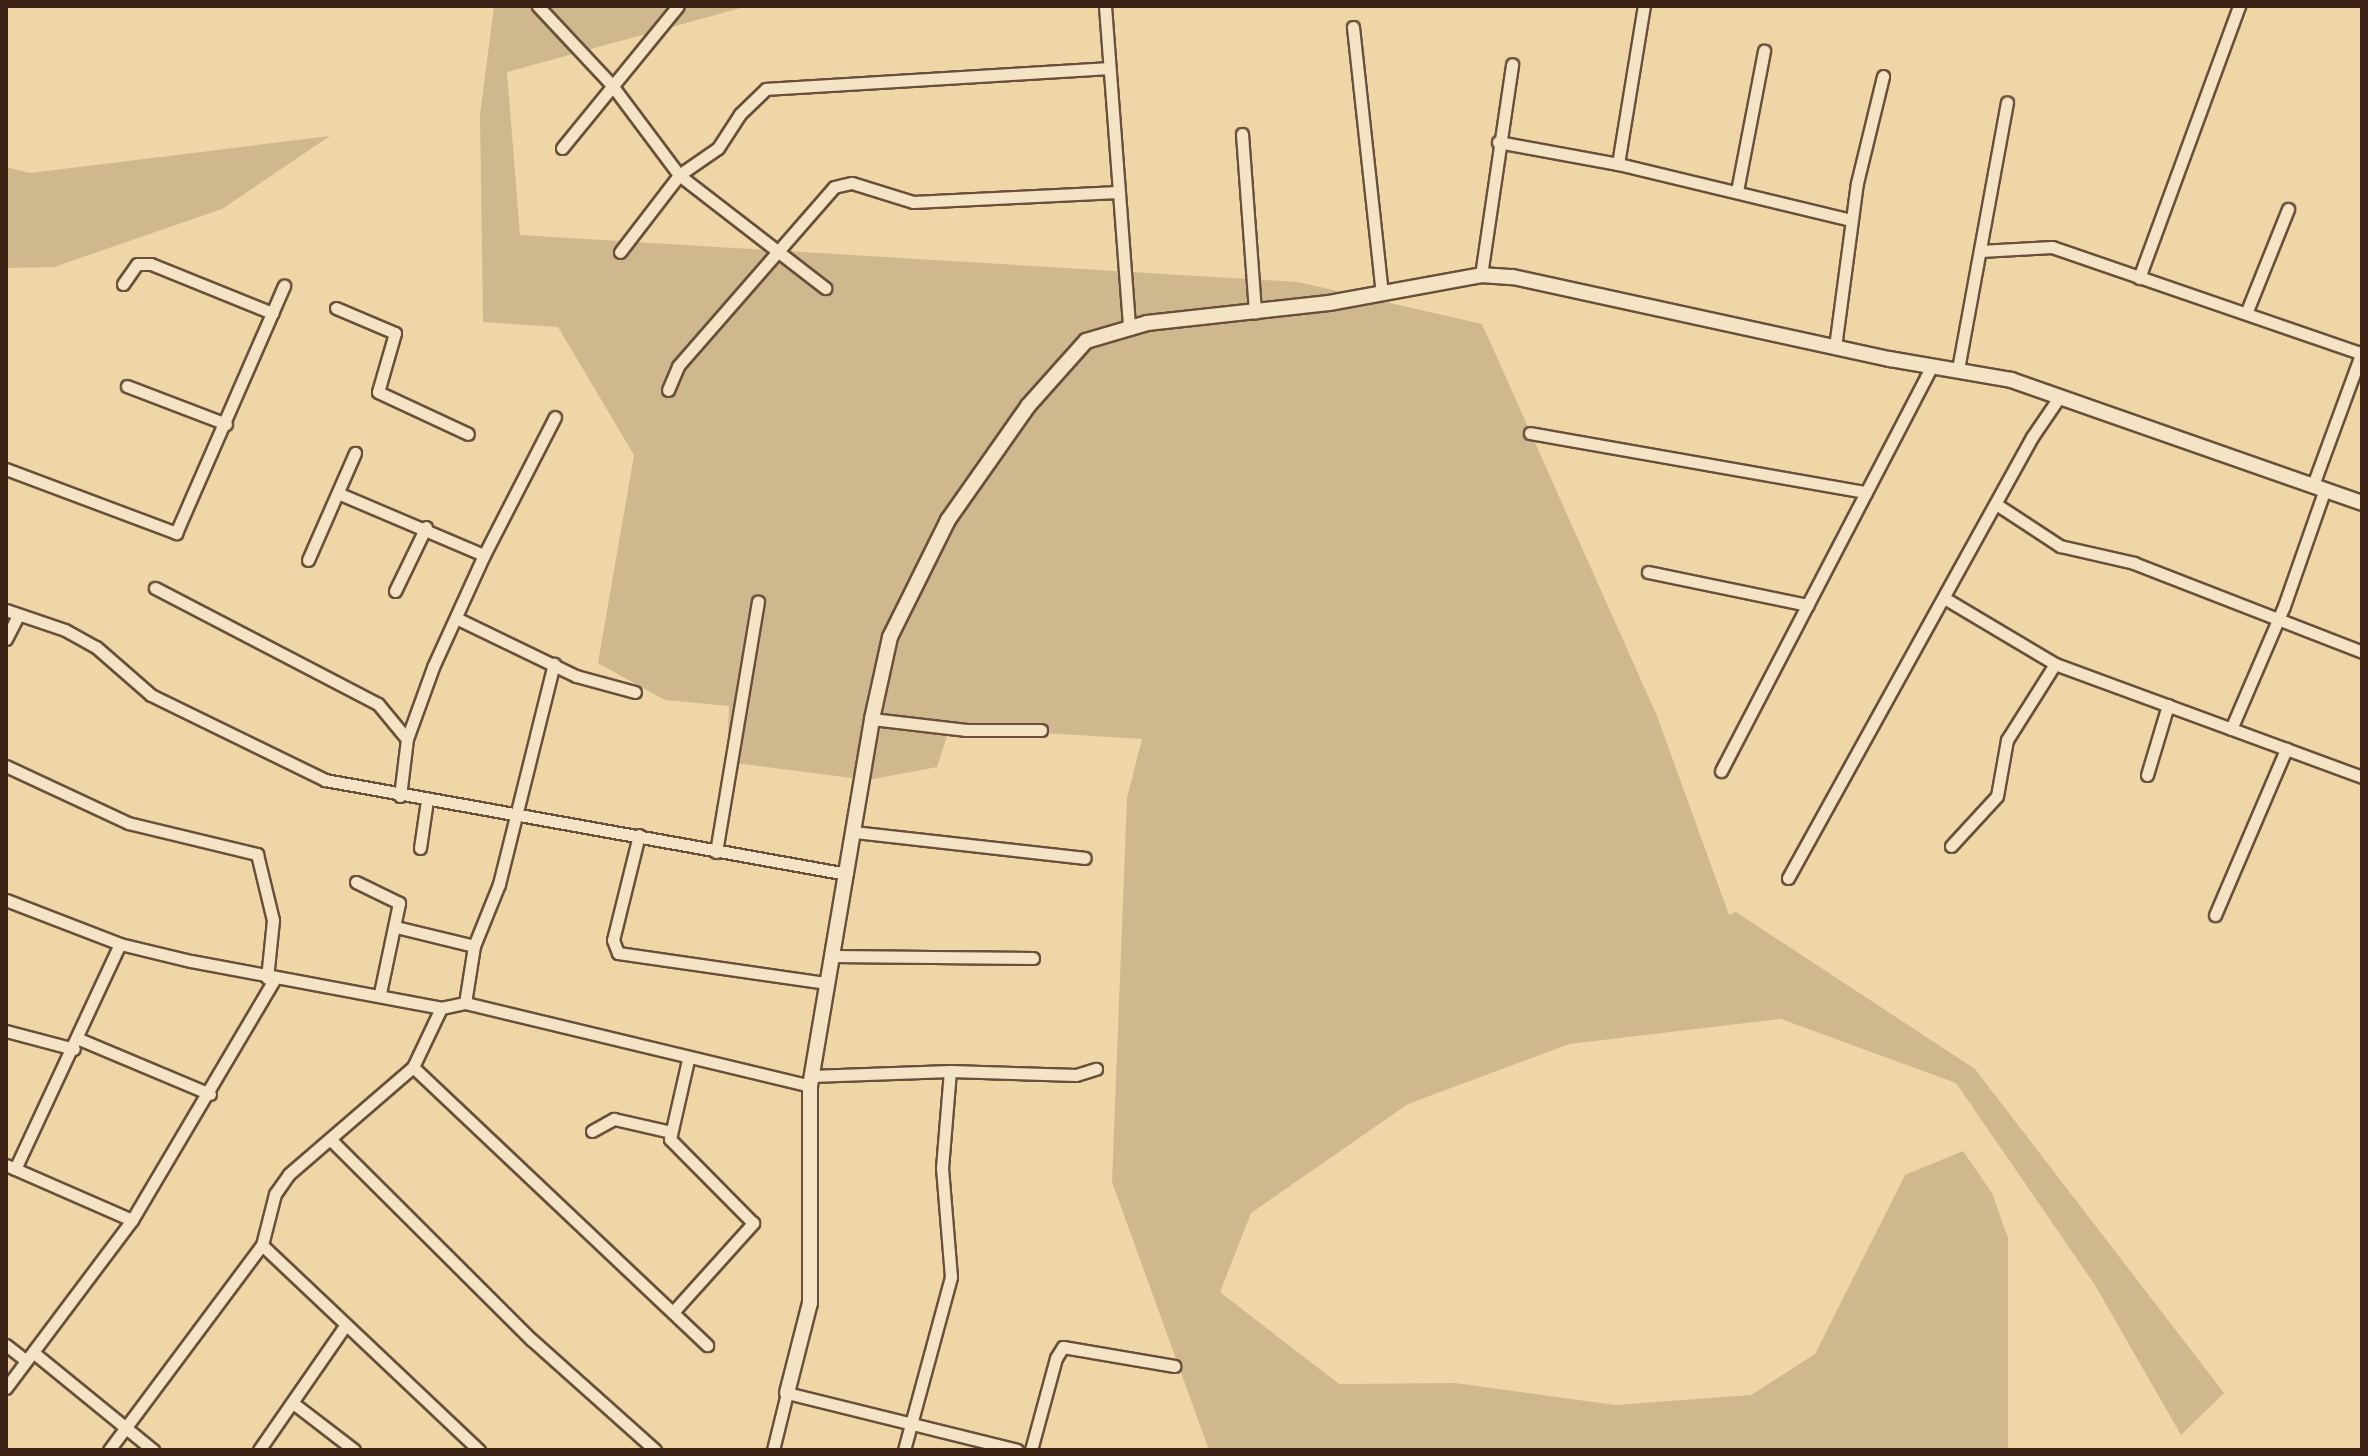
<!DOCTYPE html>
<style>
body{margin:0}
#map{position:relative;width:2368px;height:1456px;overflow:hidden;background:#eed6a6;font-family:"IM FELL Great Primer",serif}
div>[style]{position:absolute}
.green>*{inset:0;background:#d0b88e}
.roads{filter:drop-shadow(2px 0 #68503a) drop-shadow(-2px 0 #68503a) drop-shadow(0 2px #68503a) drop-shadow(0 -2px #68503a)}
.minor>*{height:11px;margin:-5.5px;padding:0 5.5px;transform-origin:5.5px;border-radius:5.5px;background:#f4e4c5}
.tertiary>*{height:14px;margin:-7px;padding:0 7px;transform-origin:7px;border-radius:7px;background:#f4e4c5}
span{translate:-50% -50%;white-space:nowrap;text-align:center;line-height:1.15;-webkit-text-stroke:8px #f4e4c5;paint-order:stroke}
.frame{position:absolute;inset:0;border:8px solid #3c2316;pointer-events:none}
</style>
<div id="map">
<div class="green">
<i style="clip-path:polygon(494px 6px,748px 6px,507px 72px,520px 235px,1298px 282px,1482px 324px,1657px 716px,1729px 915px,1736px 912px,1975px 1069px,2224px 1393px,2181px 1435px,2095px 1285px,1956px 1083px,1781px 1019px,1569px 1044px,1408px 1104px,1251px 1213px,1220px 1292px,1339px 1384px,1455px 1383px,1615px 1405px,1751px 1395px,1815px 1354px,1905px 1175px,1963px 1151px,1992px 1193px,2008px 1238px,2008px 1450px,1209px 1450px,1112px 1182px,1127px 798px,1142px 739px,950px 727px,937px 767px,868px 780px,727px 762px,729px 706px,665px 700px,598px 663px,634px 455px,558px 327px,483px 322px,480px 115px)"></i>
<i style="clip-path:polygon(330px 136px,222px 209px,54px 267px,6px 268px,6px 167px,30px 173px)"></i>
</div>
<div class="roads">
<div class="minor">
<i style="left:538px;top:6px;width:107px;rotate:46.9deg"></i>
<i style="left:611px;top:84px;width:114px;rotate:53.2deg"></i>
<i style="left:679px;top:175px;width:185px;rotate:37.7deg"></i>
<i style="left:1105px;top:6px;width:321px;rotate:85.7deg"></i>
<i style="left:1353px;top:27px;width:267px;rotate:83.8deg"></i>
<i style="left:1242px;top:134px;width:179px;rotate:85.8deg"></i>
<i style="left:1498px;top:142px;width:122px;rotate:10.4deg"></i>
<i style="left:1618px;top:164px;width:240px;rotate:13.5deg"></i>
<i style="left:562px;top:148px;width:183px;rotate:-50.8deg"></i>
<i style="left:1618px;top:164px;width:160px;rotate:-80.7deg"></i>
<i style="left:1737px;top:191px;width:143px;rotate:-79.1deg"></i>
<i style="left:1980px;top:251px;width:72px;rotate:-3.2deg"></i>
<i style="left:2052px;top:247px;width:328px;rotate:19deg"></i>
<i style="left:620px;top:252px;width:97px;rotate:-52.5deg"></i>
<i style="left:679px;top:175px;width:47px;rotate:-34.7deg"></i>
<i style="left:718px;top:148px;width:40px;rotate:-57.1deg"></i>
<i style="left:740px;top:114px;width:36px;rotate:-44deg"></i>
<i style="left:766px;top:89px;width:343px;rotate:-3.5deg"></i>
<i style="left:1481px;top:275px;width:213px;rotate:-81.6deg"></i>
<i style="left:2139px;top:278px;width:290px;rotate:-69.8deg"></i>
<i style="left:123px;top:284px;width:24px;rotate:-55deg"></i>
<i style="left:137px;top:264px;width:14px"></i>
<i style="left:151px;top:264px;width:131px;rotate:22deg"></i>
<i style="left:336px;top:308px;width:64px;rotate:23deg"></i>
<i style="left:395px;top:333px;width:61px;rotate:106.1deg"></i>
<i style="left:378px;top:392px;width:99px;rotate:25deg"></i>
<i style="left:2247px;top:311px;width:110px;rotate:-68.1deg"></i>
<i style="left:1835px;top:347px;width:165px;rotate:-82.4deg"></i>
<i style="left:1857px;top:183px;width:110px;rotate:-76.3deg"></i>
<i style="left:1958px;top:369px;width:271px;rotate:-79.6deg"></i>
<i style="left:127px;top:386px;width:106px;rotate:21deg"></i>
<i style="left:668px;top:390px;width:26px;rotate:-67deg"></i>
<i style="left:678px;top:366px;width:237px;rotate:-48.9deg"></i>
<i style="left:834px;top:187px;width:18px;rotate:-13deg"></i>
<i style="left:852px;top:183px;width:64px;rotate:17.3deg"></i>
<i style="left:913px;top:202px;width:205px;rotate:-2.8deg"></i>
<i style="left:1530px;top:433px;width:341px;rotate:10deg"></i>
<i style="left:6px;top:469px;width:182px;rotate:20.6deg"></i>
<i style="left:176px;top:533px;width:270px;rotate:-66.4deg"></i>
<i style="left:2313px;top:485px;width:142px;rotate:-69.8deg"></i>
<i style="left:340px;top:494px;width:156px;rotate:23deg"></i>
<i style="left:1996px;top:504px;width:77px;rotate:33.3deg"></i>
<i style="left:2060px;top:546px;width:76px;rotate:12.9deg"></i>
<i style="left:2134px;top:563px;width:245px;rotate:21.3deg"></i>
<i style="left:308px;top:560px;width:117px;rotate:-66.3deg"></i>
<i style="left:1648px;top:572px;width:163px;rotate:11.7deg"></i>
<i style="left:155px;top:588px;width:251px;rotate:27.5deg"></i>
<i style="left:378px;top:704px;width:45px;rotate:50.4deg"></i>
<i style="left:395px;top:591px;width:71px;rotate:-64.2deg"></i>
<i style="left:1946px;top:599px;width:127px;rotate:30.8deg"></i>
<i style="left:2055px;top:664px;width:327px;rotate:20.2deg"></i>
<i style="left:6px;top:610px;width:62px;rotate:18.7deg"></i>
<i style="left:65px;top:630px;width:35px;rotate:29deg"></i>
<i style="left:96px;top:647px;width:73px;rotate:41.1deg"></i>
<i style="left:151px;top:695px;width:194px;rotate:26deg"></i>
<i style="left:325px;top:780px;width:530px;rotate:10.21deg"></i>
<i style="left:456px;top:618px;width:133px;rotate:25.8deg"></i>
<i style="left:576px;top:676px;width:61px;rotate:15.2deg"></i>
<i style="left:6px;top:639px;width:27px;rotate:-63deg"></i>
<i style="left:872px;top:719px;width:95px;rotate:6.7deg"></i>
<i style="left:966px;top:730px;width:75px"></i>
<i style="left:2231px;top:729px;width:134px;rotate:-66.7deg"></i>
<i style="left:2284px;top:606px;width:124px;rotate:-70.7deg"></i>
<i style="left:6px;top:766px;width:135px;rotate:25deg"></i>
<i style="left:128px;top:823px;width:133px;rotate:13.5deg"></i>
<i style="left:257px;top:854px;width:68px;rotate:76.4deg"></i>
<i style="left:273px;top:920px;width:58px;rotate:95.9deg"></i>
<i style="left:1721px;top:771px;width:457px;rotate:-62.5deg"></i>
<i style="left:2147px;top:775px;width:73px;rotate:-73.3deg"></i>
<i style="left:400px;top:796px;width:57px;rotate:-83deg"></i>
<i style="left:407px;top:739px;width:77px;rotate:-70.1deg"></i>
<i style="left:433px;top:667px;width:123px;rotate:-65.5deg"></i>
<i style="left:484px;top:555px;width:155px;rotate:-62.8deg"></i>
<i style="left:854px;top:832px;width:232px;rotate:6.4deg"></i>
<i style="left:639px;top:835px;width:108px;rotate:103.9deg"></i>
<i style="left:613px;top:940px;width:14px;rotate:69deg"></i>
<i style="left:618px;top:953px;width:211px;rotate:8.2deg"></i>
<i style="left:1951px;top:846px;width:68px;rotate:-47.4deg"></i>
<i style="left:1997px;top:796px;width:57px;rotate:-79.9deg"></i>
<i style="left:2007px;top:740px;width:90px;rotate:-57.7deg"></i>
<i style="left:420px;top:848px;width:49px;rotate:-81.7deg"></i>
<i style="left:716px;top:852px;width:254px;rotate:-80.5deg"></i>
<i style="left:1788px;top:878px;width:504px;rotate:-61.04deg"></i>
<i style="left:2032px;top:437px;width:50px;rotate:-55.7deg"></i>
<i style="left:356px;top:882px;width:48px;rotate:26deg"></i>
<i style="left:399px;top:903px;width:92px;rotate:101.9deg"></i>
<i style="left:6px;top:900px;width:122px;rotate:21.1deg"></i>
<i style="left:120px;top:944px;width:73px;rotate:13.5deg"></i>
<i style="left:191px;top:961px;width:254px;rotate:10.6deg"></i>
<i style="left:441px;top:1008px;width:25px;rotate:-12deg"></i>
<i style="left:465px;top:1003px;width:355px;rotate:13.5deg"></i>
<i style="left:2215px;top:915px;width:181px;rotate:-66.8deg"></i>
<i style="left:396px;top:927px;width:80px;rotate:13.7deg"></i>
<i style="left:832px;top:956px;width:201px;rotate:0.6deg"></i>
<i style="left:465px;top:1003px;width:58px;rotate:-81deg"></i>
<i style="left:474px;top:946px;width:67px;rotate:-68deg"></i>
<i style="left:499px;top:884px;width:227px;rotate:-76deg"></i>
<i style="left:6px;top:1031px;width:70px;rotate:14.8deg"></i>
<i style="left:79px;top:1039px;width:142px;rotate:22.8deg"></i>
<i style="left:413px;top:1067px;width:405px;rotate:43.4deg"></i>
<i style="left:811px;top:1076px;width:139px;rotate:-2.1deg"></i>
<i style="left:950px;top:1071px;width:126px;rotate:1.8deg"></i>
<i style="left:1076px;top:1075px;width:21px;rotate:-17deg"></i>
<i style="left:592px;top:1131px;width:25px;rotate:-29deg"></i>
<i style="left:614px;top:1119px;width:58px;rotate:12.8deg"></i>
<i style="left:332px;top:1141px;width:282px;rotate:44.9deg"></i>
<i style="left:532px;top:1340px;width:165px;rotate:41.8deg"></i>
<i style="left:6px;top:1165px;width:137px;rotate:23.6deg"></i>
<i style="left:132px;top:1220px;width:210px;rotate:126.9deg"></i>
<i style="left:15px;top:1169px;width:248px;rotate:-65deg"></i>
<i style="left:132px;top:1220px;width:279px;rotate:-59.4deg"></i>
<i style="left:262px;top:1245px;width:299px;rotate:43.4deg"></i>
<i style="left:673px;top:1312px;width:120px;rotate:-48deg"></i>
<i style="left:753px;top:1223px;width:118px;rotate:-134.7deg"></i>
<i style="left:670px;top:1139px;width:81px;rotate:-77.2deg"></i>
<i style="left:6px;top:1345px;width:24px;rotate:38deg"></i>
<i style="left:34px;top:1353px;width:154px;rotate:39.2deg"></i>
<i style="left:293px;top:1403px;width:77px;rotate:37.6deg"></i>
<i style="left:109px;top:1450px;width:256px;rotate:-53.3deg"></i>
<i style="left:262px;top:1245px;width:53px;rotate:-75.7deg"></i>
<i style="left:275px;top:1194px;width:24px;rotate:-55deg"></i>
<i style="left:289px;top:1174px;width:164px;rotate:-40.8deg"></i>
<i style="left:413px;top:1067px;width:65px;rotate:-64.6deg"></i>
<i style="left:259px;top:1450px;width:151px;rotate:-55.3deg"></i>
<i style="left:773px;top:1450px;width:59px;rotate:-76.2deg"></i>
<i style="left:787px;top:1393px;width:237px;rotate:13.9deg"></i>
<i style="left:904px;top:1450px;width:179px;rotate:-74.8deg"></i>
<i style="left:951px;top:1277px;width:109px;rotate:-94.7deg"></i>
<i style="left:942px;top:1168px;width:97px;rotate:-85.3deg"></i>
<i style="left:1031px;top:1450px;width:95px;rotate:-74.8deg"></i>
<i style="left:1056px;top:1358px;width:13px;rotate:-58deg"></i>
<i style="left:1063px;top:1347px;width:113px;rotate:9.7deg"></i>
</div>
<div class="tertiary">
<i style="left:787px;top:1393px;width:93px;rotate:-75.7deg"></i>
<i style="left:810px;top:1303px;width:217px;rotate:-90deg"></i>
<i style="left:810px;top:1086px;width:372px;rotate:-80.4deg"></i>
<i style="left:872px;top:719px;width:84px;rotate:-77.6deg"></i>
<i style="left:890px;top:637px;width:131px;rotate:-63.6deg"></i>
<i style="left:948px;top:520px;width:139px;rotate:-54.9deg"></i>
<i style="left:1028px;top:406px;width:87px;rotate:-48.3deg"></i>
<i style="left:1086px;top:341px;width:64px;rotate:-16.4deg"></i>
<i style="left:1147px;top:323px;width:183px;rotate:-6.3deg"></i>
<i style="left:1329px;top:303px;width:155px;rotate:-10.4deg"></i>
<i style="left:1481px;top:275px;width:32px;rotate:4deg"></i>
<i style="left:1513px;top:277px;width:386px;rotate:12.3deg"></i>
<i style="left:1890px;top:359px;width:123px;rotate:9.8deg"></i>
<i style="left:2011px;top:380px;width:372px;rotate:19.3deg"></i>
</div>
</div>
<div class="frame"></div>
</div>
